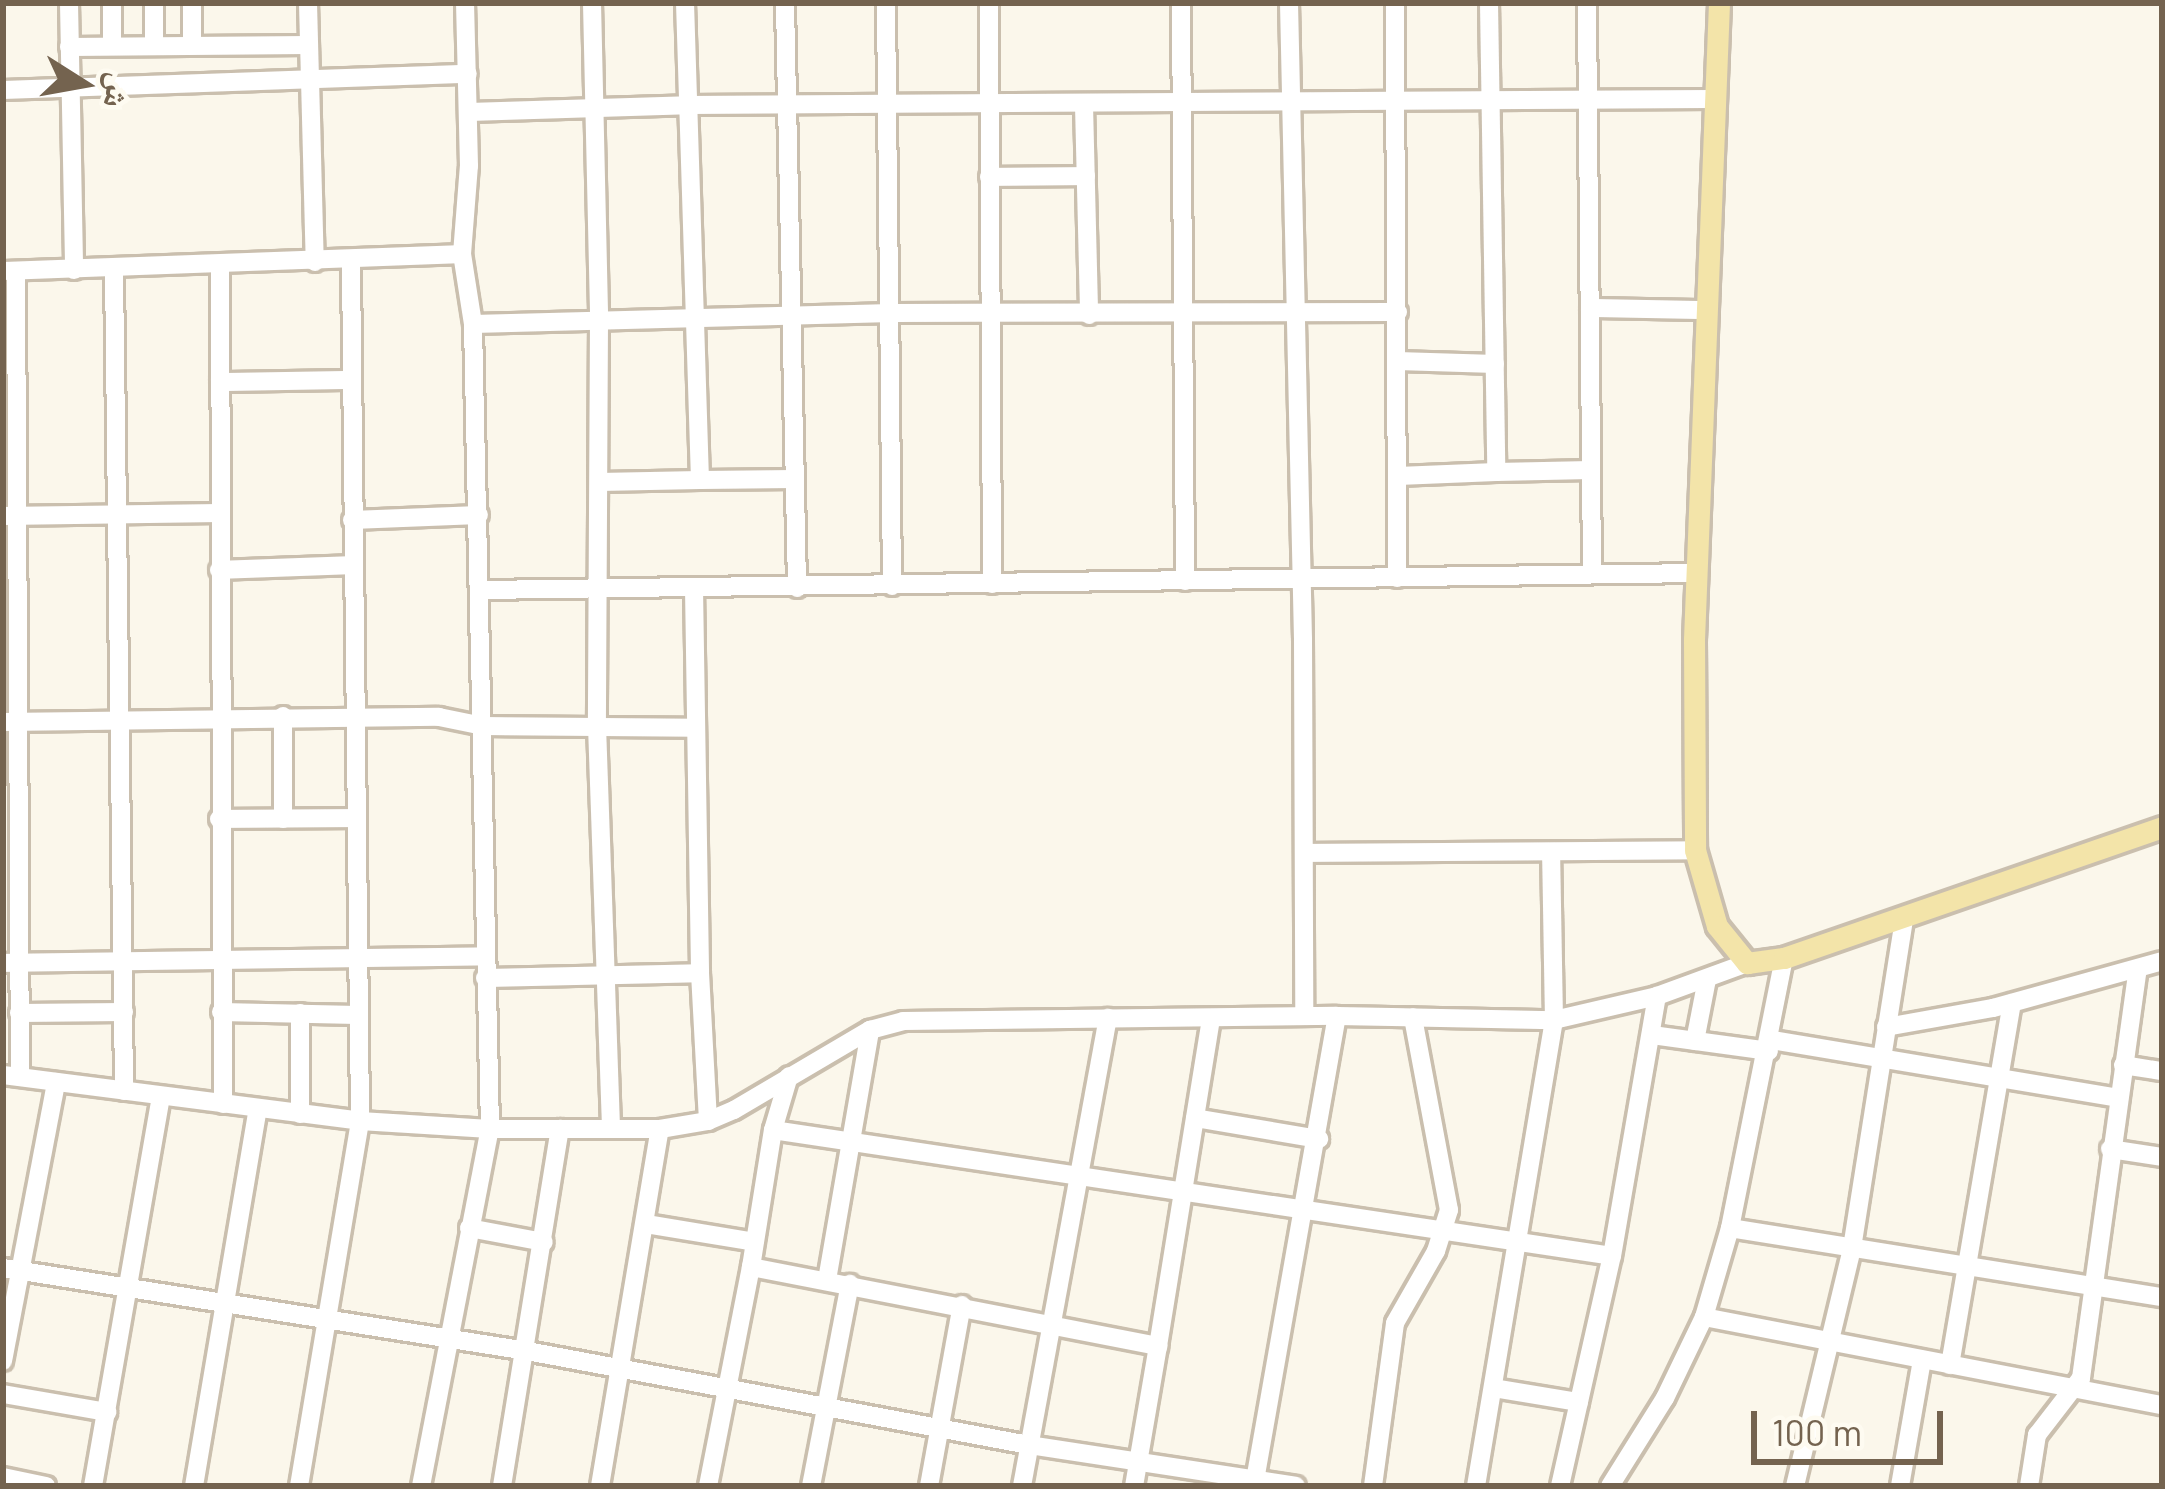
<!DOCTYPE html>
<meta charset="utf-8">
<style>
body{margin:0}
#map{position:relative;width:2165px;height:1489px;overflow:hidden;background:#fbf7eb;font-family:Barlow,"Noto Naskh Arabic",sans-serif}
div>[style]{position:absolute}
.roads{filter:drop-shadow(3px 0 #cabfae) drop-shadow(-3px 0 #cabfae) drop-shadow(0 3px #cabfae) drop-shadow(0 -3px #cabfae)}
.minor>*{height:18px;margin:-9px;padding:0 9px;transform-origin:9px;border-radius:9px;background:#fff}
.major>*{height:21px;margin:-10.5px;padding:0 10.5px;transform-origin:10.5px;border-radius:10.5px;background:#f3e4a9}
span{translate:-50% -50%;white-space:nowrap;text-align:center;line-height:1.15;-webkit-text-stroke:12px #fefbf1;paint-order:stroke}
.frame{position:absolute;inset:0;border:6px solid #74634f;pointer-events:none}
.north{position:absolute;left:24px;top:24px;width:120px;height:120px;-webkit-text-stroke:9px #fefbf1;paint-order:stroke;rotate:101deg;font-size:33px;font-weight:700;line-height:48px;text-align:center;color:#74634f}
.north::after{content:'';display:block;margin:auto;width:42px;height:54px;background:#74634f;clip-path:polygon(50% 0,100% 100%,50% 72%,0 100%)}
.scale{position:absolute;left:1751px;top:1411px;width:192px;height:54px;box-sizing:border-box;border:6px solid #74634f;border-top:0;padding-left:15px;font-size:36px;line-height:42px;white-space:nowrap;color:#74634f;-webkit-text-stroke:9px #fefbf1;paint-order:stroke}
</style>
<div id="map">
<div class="roads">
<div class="minor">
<i style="left:69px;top:3px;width:267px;rotate:88.9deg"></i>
<i style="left:112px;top:3px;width:43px;rotate:90deg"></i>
<i style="left:154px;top:3px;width:43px;rotate:90deg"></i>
<i style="left:192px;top:3px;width:42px;rotate:90deg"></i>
<i style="left:308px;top:3px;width:259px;rotate:88.5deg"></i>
<i style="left:592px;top:3px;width:318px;rotate:88.7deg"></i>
<i style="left:599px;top:321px;width:405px;rotate:90.3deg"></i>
<i style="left:597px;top:726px;width:403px;rotate:88deg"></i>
<i style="left:785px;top:3px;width:585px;rotate:88.82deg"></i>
<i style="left:886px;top:3px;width:583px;rotate:89.41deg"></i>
<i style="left:989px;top:3px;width:581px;rotate:89.7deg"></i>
<i style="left:1181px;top:3px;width:578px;rotate:89.6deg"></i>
<i style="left:1289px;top:3px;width:636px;rotate:88.74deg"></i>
<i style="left:1303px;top:639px;width:377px;rotate:89.8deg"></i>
<i style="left:1395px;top:3px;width:575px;rotate:89.8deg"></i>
<i style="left:1489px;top:3px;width:469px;rotate:89.1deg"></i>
<i style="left:1496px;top:472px;width:95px;rotate:-1.2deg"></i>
<i style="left:1587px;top:3px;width:569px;rotate:89.5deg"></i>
<i style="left:69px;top:47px;width:240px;rotate:-0.5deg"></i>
<i style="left:3px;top:90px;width:465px;rotate:-2deg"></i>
<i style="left:1084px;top:105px;width:210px;rotate:88.6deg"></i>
<i style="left:469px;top:112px;width:218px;rotate:-1.8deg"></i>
<i style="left:687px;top:105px;width:1026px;rotate:-0.34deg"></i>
<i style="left:989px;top:177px;width:97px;rotate:-0.6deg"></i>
<i style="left:220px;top:266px;width:838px;rotate:89.79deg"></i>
<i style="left:114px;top:270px;width:821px;rotate:89.3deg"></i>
<i style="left:3px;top:271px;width:459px;rotate:-2.1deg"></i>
<i style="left:16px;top:271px;width:806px;rotate:89.72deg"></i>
<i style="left:1590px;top:308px;width:113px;rotate:1deg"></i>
<i style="left:473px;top:324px;width:419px;rotate:-1.5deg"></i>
<i style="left:892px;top:313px;width:506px;rotate:-0.11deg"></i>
<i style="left:1398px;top:361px;width:97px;rotate:1.8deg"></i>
<i style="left:220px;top:382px;width:131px;rotate:-0.9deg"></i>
<i style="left:1398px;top:476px;width:98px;rotate:-2.3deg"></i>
<i style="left:700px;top:480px;width:95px;rotate:-0.6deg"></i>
<i style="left:599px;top:482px;width:101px;rotate:-1.1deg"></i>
<i style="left:700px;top:480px;width:477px;rotate:-91.8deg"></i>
<i style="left:3px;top:516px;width:217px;rotate:-0.8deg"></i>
<i style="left:352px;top:520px;width:127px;rotate:-2.3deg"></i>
<i style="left:219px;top:570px;width:134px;rotate:-2.1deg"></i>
<i style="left:694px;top:588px;width:385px;rotate:89.1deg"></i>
<i style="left:700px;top:973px;width:148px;rotate:86.9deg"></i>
<i style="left:481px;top:590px;width:1214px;rotate:-0.8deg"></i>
<i style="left:283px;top:716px;width:103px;rotate:90deg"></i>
<i style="left:3px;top:722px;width:436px;rotate:-0.7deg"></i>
<i style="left:439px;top:717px;width:45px;rotate:11.6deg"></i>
<i style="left:483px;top:726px;width:212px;rotate:0.5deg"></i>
<i style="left:219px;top:819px;width:136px;rotate:-0.4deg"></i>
<i style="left:1304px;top:853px;width:391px;rotate:-0.4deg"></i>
<i style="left:3px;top:963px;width:482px;rotate:-0.8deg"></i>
<i style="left:485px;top:978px;width:215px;rotate:-1.3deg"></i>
<i style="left:221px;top:1012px;width:136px;rotate:1.3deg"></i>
<i style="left:19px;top:1013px;width:105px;rotate:-0.5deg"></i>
<i style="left:300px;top:1013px;width:101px;rotate:90deg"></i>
<i style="left:1886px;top:1027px;width:109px;rotate:-10.1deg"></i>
<i style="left:1993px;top:1008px;width:175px;rotate:-15.5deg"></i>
<i style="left:1652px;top:1035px;width:118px;rotate:7.8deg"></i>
<i style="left:1772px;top:1040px;width:351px;rotate:9.5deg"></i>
<i style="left:1695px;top:1041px;width:63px;rotate:-79deg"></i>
<i style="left:2123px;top:1065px;width:39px;rotate:9deg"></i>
<i style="left:3px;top:1075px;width:360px;rotate:7.3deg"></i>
<i style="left:360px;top:1121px;width:130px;rotate:3.5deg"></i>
<i style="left:490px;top:1129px;width:170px"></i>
<i style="left:660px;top:1129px;width:49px;rotate:-9.5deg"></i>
<i style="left:708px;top:1121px;width:28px;rotate:-23deg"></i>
<i style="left:734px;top:1110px;width:158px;rotate:-30.5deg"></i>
<i style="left:870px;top:1030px;width:34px;rotate:-15deg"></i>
<i style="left:903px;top:1021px;width:434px;rotate:-0.7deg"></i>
<i style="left:1337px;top:1016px;width:217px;rotate:1.1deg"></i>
<i style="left:1554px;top:1020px;width:106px;rotate:-13.1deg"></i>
<i style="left:1657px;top:996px;width:96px;rotate:-20.1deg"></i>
<i style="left:1195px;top:1118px;width:126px;rotate:9.6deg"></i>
<i style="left:773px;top:1130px;width:848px;rotate:8.54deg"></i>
<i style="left:2110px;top:1149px;width:53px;rotate:8.7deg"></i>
<i style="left:646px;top:1224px;width:110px;rotate:9.4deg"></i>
<i style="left:469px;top:1228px;width:76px;rotate:10.6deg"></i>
<i style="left:1730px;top:1228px;width:437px;rotate:9.1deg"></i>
<i style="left:751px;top:1267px;width:139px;rotate:-80.9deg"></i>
<i style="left:773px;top:1130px;width:56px;rotate:-73.5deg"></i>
<i style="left:3px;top:1268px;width:531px;rotate:9deg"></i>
<i style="left:527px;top:1351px;width:511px;rotate:10.61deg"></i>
<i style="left:1029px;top:1445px;width:270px;rotate:8.7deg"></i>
<i style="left:827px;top:1280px;width:254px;rotate:-80.2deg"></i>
<i style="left:1704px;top:1317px;width:466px;rotate:10.9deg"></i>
<i style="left:1158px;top:1346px;width:330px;rotate:-80.8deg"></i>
<i style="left:3px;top:1361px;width:284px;rotate:-79.2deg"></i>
<i style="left:1950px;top:1365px;width:367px;rotate:-80.3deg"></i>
<i style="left:1494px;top:1388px;width:86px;rotate:9.4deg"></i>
<i style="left:3px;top:1394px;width:106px;rotate:9.8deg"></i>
<i style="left:3px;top:1477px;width:44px;rotate:11.8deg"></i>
<i style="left:93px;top:1486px;width:396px;rotate:-80.1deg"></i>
<i style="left:194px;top:1486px;width:383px;rotate:-80.4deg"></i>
<i style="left:299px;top:1486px;width:370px;rotate:-80.5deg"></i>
<i style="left:360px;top:1121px;width:860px;rotate:-90.6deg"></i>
<i style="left:421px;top:1486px;width:364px;rotate:-79.1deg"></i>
<i style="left:490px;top:1129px;width:805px;rotate:-91.21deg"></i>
<i style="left:473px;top:324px;width:71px;rotate:-98.9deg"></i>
<i style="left:462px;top:254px;width:88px;rotate:-85.5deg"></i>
<i style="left:469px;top:166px;width:163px;rotate:-91.4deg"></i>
<i style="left:502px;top:1486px;width:362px;rotate:-80.8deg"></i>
<i style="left:600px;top:1486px;width:362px;rotate:-80.5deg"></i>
<i style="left:708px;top:1486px;width:223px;rotate:-78.9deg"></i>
<i style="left:751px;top:1267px;width:415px;rotate:11deg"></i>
<i style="left:1158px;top:1346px;width:142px;rotate:99.7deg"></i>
<i style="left:811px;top:1486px;width:206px;rotate:-79.1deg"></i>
<i style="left:929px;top:1486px;width:184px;rotate:-79.7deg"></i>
<i style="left:1022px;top:1486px;width:476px;rotate:-79.6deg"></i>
<i style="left:1254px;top:1486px;width:477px;rotate:-80deg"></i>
<i style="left:1373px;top:1486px;width:164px;rotate:-82.3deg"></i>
<i style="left:1395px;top:1323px;width:83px;rotate:-60.3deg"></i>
<i style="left:1436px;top:1251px;width:43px;rotate:-72.4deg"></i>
<i style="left:1449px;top:1210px;width:196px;rotate:-100.6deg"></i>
<i style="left:1476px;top:1486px;width:472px;rotate:-80.5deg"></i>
<i style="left:1554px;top:1020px;width:168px;rotate:-91deg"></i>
<i style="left:1560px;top:1486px;width:236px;rotate:-77.3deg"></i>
<i style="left:1612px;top:1256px;width:264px;rotate:-80.2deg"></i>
<i style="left:1610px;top:1486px;width:104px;rotate:-58deg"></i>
<i style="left:1665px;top:1398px;width:90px;rotate:-64.3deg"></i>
<i style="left:1704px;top:1317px;width:93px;rotate:-73.7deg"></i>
<i style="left:1730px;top:1228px;width:275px;rotate:-78.7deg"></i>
<i style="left:1795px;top:1486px;width:245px;rotate:-76.5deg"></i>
<i style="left:1852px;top:1248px;width:332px;rotate:-81deg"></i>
<i style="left:1900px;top:1486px;width:128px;rotate:-80.1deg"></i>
<i style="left:2029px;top:1486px;width:52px;rotate:-81.1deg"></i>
<i style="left:2037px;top:1435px;width:72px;rotate:-52.3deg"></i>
<i style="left:2081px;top:1378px;width:413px;rotate:-82.1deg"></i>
</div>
<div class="major">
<i style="left:1719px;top:3px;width:637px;rotate:92.25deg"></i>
<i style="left:1694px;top:640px;width:210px;rotate:89.7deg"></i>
<i style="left:1695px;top:850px;width:79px;rotate:73.9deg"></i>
<i style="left:1717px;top:926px;width:48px;rotate:51deg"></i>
<i style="left:1747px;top:963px;width:37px;rotate:-8deg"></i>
<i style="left:1784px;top:958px;width:400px;rotate:-19.1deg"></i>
</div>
</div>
<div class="frame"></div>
<div class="north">ش</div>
<div class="scale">100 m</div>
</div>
